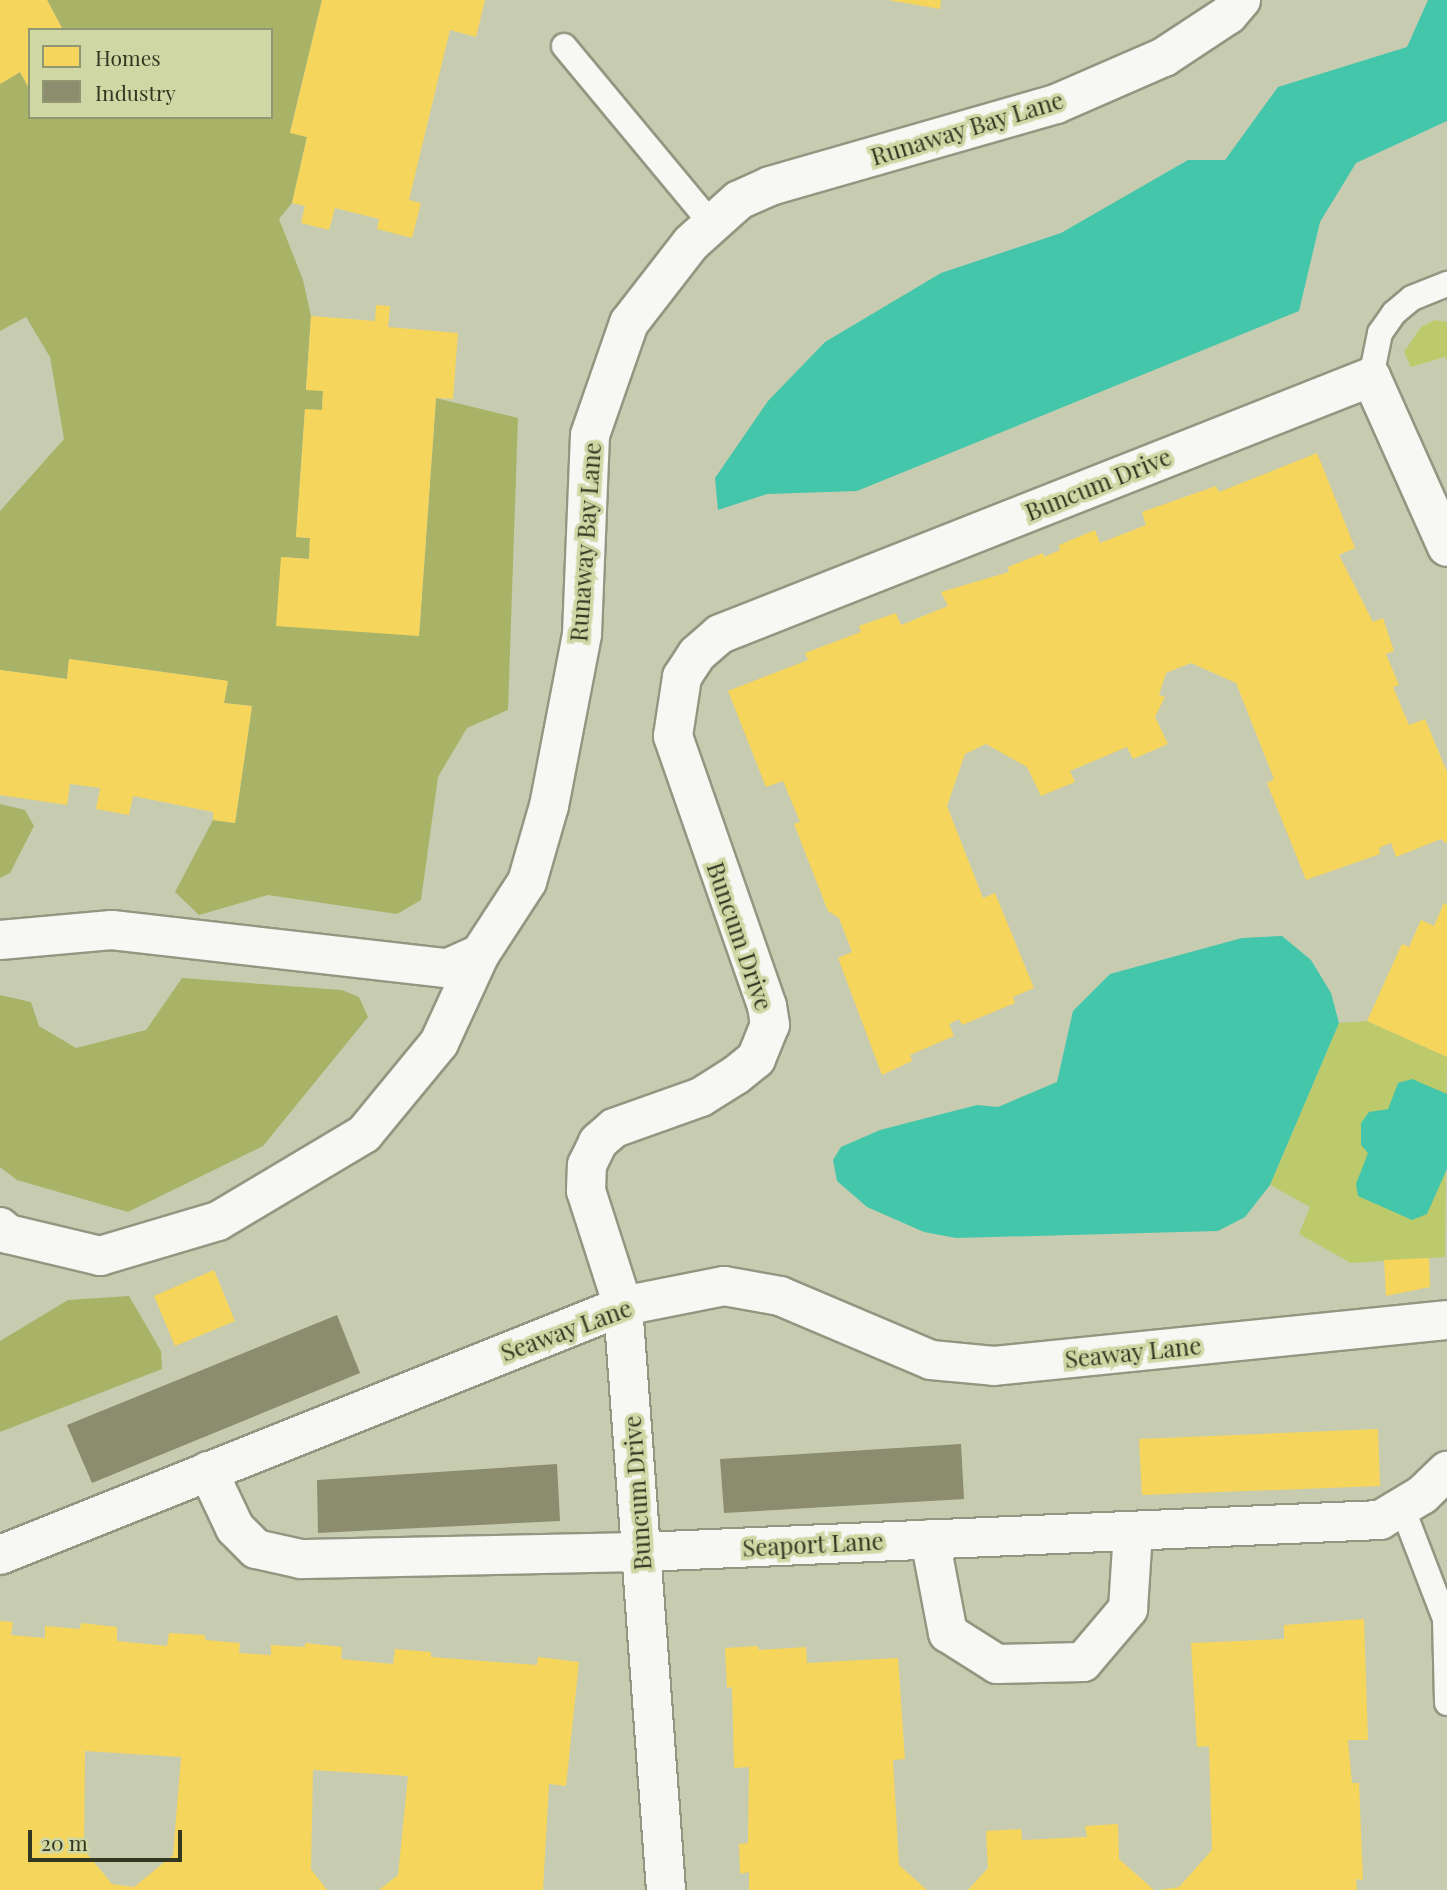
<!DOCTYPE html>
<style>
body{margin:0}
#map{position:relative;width:1447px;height:1890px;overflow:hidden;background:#c7ccb1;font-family:"Playfair Display",serif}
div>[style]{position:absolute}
.green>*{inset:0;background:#bdca6c}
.forest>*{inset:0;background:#a8b368}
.water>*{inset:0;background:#43c6a9}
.homes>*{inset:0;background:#f6d55c}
.industry>*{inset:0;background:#8c8c6e}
.roads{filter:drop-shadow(2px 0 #939781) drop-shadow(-2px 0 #939781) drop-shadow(0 2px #939781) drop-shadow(0 -2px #939781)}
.service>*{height:24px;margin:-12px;padding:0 12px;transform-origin:12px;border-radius:12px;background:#f7f7f3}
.minor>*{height:38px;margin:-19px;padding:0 19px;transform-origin:19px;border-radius:19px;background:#f7f7f3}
span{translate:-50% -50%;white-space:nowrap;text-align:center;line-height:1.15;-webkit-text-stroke:7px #cfd8a5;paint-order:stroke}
.street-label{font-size:24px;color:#333722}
.legend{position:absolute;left:28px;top:28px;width:245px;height:91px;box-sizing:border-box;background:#cfd8a5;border:2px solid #919871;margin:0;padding:9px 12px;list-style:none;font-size:21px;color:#333722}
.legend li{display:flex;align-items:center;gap:14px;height:35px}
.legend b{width:35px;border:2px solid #919871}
.scale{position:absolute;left:28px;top:1830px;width:154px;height:32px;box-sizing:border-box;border:4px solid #333722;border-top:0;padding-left:9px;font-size:21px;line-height:24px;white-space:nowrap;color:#333722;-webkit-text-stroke:5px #cfd8a5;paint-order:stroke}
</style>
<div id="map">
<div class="green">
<i style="clip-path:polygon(1435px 320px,1447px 322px,1447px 360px,1445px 357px,1411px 367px,1404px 352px,1421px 327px)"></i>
<i style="clip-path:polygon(1367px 1021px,1447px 1057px,1445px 1257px,1351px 1263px,1299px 1234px,1310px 1207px,1270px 1185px,1339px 1023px)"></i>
</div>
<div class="forest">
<i style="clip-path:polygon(47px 0,322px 0,290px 132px,307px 137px,292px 203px,279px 219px,303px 280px,311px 316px,306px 389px,323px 391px,322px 410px,305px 410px,296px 537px,310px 538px,309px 559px,281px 557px,419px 636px,436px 398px,518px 418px,508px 710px,467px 728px,438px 777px,421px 900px,397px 914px,268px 895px,199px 915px,175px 892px,213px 820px,235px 823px,252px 706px,224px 703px,228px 681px,69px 659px,67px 679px,0 670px,0 511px,64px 439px,50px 357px,26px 317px,0 331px,0 84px,20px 72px,30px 90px,30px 117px,271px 117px,271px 30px,63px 30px)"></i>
<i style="clip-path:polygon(0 804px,25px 810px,34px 826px,10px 873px,0 878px)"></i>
<i style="clip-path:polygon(182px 978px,342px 990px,359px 997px,368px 1017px,263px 1146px,128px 1212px,17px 1180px,0 1167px,0 995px,31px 1002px,39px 1026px,76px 1048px,146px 1030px)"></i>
<i style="clip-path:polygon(129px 1296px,161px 1351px,162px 1369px,0 1432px,0 1341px,68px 1300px)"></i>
</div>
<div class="water">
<i style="clip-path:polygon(1428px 0,1447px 0,1447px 121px,1356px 163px,1320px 222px,1299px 311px,857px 491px,767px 494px,718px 510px,715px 478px,768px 401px,825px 342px,941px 273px,1061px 233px,1188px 160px,1225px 160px,1278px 87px,1407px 47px)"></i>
<i style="clip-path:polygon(1282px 936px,1311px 960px,1331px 993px,1339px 1023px,1270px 1185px,1245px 1217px,1218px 1231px,956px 1238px,924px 1232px,867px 1207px,837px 1181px,833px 1160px,841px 1147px,880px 1130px,977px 1105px,998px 1107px,1057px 1082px,1073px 1011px,1110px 974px,1242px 938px)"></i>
<i style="clip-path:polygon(1412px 1079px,1447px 1094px,1447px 1169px,1427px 1214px,1412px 1220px,1358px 1196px,1356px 1184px,1368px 1153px,1361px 1145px,1361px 1123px,1369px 1112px,1388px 1109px,1398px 1083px)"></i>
</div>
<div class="homes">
<i style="clip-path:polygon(0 0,47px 0,63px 30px,30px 30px,30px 90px,20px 72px,0 84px)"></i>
<i style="clip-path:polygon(322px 0,485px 0,476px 37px,450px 30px,409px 200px,421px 203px,412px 238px,377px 229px,379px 219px,335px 208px,329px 230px,301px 223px,305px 206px,292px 203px,307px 137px,290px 133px)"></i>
<i style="clip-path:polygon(888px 0,941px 0,940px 9px)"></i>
<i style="clip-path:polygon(376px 305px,390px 306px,388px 327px,458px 333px,453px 399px,436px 398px,419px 636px,276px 626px,281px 557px,309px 559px,310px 538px,296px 537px,305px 409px,322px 410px,323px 391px,306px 390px,311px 316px,375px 321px)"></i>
<i style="clip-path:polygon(1317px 453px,1355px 548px,1339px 555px,1373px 622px,1383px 618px,1394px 651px,1386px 654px,1399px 685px,1393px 687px,1409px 725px,1425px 719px,1447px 772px,1447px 844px,1441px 839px,1396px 857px,1391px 843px,1379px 848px,1380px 854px,1306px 880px,1267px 783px,1274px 779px,1236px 683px,1191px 663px,1166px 673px,1159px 695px,1165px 697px,1155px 717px,1168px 744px,1133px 759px,1127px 747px,1070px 771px,1075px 782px,1041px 796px,1027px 767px,986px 744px,965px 754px,947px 806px,983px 898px,995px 893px,1034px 988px,1013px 997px,1015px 1003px,962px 1025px,959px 1019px,949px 1024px,954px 1036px,910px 1055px,912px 1061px,882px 1075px,838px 958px,852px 952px,839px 918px,828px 911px,794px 824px,800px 822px,783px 781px,766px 787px,728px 691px,808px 660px,805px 653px,861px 632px,859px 626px,896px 613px,901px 625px,948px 606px,941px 592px,1009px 572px,1008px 567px,1043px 553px,1044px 557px,1060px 550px,1059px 545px,1095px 530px,1100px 543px,1146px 525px,1142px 512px,1216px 486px,1219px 492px)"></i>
<i style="clip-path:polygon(69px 659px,228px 681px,224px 703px,252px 706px,235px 823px,213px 820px,213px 812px,133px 796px,129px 815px,96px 809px,100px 788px,70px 784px,67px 805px,0 795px,0 670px,67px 679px)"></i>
<i style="clip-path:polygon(1444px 903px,1447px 905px,1447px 1057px,1367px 1021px,1402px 944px,1409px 947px,1421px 920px,1434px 926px)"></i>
<i style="clip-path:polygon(1429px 1258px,1430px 1287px,1386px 1296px,1384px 1260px)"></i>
<i style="clip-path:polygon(214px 1270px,235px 1321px,175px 1346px,154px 1296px)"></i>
<i style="clip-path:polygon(1378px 1429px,1380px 1486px,1142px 1495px,1139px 1439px)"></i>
<i style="clip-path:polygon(1364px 1619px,1368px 1740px,1348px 1740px,1352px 1783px,1359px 1783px,1363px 1880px,1356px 1879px,1357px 1890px,1159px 1890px,1179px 1887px,1212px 1850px,1209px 1746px,1197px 1747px,1191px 1643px,1284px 1639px,1284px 1625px)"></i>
<i style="clip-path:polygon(evenodd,0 1621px,13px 1622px,11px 1635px,45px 1638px,45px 1626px,80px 1629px,81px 1623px,117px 1627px,117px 1641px,167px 1646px,169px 1633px,205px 1635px,205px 1640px,240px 1643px,239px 1653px,271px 1655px,271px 1645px,305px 1647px,305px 1643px,342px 1647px,341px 1659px,393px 1664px,395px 1649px,431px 1652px,431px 1657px,537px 1665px,538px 1657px,579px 1662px,566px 1786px,549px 1784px,543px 1890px,379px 1890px,398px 1875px,408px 1776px,313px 1770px,311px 1869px,327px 1890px,0 1890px,0 1621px,85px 1751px,181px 1757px,173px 1855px,134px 1887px,112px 1884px,84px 1850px,85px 1751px)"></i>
<i style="clip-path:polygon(758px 1646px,759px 1650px,806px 1647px,807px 1663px,898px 1658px,905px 1759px,893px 1760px,899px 1865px,927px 1890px,749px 1890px,749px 1872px,740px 1874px,739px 1844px,748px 1843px,749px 1767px,734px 1768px,732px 1687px,727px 1688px,725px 1648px)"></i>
<i style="clip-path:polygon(1118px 1824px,1119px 1859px,1154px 1890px,968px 1890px,988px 1868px,986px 1831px,1021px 1829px,1022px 1840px,1087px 1837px,1085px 1826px)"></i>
</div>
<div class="industry">
<i style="clip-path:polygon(337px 1315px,360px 1373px,92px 1483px,67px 1425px)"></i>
<i style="clip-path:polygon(961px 1444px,964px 1499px,724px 1513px,720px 1459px)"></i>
<i style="clip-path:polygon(557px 1464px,560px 1521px,318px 1533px,317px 1480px)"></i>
</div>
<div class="roads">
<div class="service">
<i style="left:564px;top:46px;width:231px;rotate:50.3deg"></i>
<i style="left:1371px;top:377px;width:45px;rotate:-78.4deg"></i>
<i style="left:1380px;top:333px;width:24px;rotate:-55deg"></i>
<i style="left:1394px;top:313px;width:23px;rotate:-40deg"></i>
<i style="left:1412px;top:298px;width:38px;rotate:-22deg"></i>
<i style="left:1402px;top:1507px;width:120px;rotate:69deg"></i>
<i style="left:1445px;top:1619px;width:84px;rotate:88.6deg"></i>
</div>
<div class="minor">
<i style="left:0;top:940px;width:112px;rotate:-5.1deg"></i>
<i style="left:112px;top:930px;width:338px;rotate:6.5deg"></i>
<i style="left:448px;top:968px;width:35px;rotate:-24deg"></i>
<i style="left:0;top:1227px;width:11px;rotate:41deg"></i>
<i style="left:8px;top:1234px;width:95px;rotate:13.4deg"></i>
<i style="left:100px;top:1256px;width:123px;rotate:-16.5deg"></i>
<i style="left:218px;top:1221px;width:170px;rotate:-30.8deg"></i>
<i style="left:364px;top:1134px;width:118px;rotate:-50.5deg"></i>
<i style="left:439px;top:1043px;width:98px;rotate:-65.3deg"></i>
<i style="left:480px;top:954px;width:86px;rotate:-56.9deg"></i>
<i style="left:527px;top:882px;width:79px;rotate:-73.9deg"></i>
<i style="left:549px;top:806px;width:175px;rotate:-79.1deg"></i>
<i style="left:582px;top:634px;width:199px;rotate:-87.7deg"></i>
<i style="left:590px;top:435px;width:119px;rotate:-70.8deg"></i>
<i style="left:629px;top:323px;width:101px;rotate:-52.2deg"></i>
<i style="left:691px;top:243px;width:64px;rotate:-41.9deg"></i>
<i style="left:739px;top:200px;width:34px;rotate:-24deg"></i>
<i style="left:770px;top:186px;width:298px;rotate:-16deg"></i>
<i style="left:1056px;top:104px;width:118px;rotate:-23.5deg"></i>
<i style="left:1164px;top:57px;width:77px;rotate:-33.3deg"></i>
<i style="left:1228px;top:15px;width:20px;rotate:-49deg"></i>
<i style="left:208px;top:1471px;width:63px;rotate:64.7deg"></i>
<i style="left:235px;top:1528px;width:30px;rotate:45deg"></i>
<i style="left:256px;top:1549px;width:46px;rotate:12.5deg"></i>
<i style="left:301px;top:1559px;width:341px;rotate:-1.2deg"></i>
<i style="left:642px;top:1552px;width:739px;rotate:-2.48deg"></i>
<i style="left:1380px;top:1520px;width:49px;rotate:-30.8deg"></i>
<i style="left:1422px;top:1495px;width:35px;rotate:-44deg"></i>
<i style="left:930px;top:1539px;width:96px;rotate:79.2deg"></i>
<i style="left:948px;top:1633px;width:58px;rotate:32.3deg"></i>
<i style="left:997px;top:1664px;width:86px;rotate:-1.3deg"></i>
<i style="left:1083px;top:1662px;width:70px;rotate:-49.7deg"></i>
<i style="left:1128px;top:1609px;width:78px;rotate:-86.3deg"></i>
<i style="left:0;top:1555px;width:671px;rotate:-21.79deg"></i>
<i style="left:623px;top:1306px;width:103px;rotate:-11.2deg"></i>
<i style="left:724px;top:1286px;width:57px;rotate:10.1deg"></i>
<i style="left:780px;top:1296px;width:164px;rotate:23deg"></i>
<i style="left:931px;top:1360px;width:63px;rotate:5.4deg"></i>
<i style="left:994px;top:1366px;width:455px;rotate:-5.8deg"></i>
<i style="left:666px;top:1890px;width:586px;rotate:-94.21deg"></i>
<i style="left:623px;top:1306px;width:121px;rotate:-107.8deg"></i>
<i style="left:586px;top:1191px;width:26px;rotate:-88deg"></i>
<i style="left:587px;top:1165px;width:25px;rotate:-64deg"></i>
<i style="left:598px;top:1142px;width:21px;rotate:-41deg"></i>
<i style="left:614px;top:1128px;width:92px;rotate:-19.6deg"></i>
<i style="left:701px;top:1097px;width:41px;rotate:-32.2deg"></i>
<i style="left:736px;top:1075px;width:26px;rotate:-39deg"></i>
<i style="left:756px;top:1059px;width:37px;rotate:-68deg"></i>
<i style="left:770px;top:1025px;width:19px;rotate:-99deg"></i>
<i style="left:767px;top:1006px;width:286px;rotate:-109.2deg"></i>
<i style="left:673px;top:736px;width:60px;rotate:-81.3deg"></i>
<i style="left:682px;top:677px;width:27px;rotate:-57deg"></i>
<i style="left:697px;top:654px;width:30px;rotate:-41deg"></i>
<i style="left:720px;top:634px;width:700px;rotate:-21.54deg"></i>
<i style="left:1371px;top:377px;width:186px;rotate:65.9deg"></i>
</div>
</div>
<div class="street-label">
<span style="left:967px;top:128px;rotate:-17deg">Runaway Bay Lane</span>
<span style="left:1098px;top:484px;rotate:-22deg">Buncum Drive</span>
<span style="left:585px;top:542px;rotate:-86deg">Runaway Bay Lane</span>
<span style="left:740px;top:936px;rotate:71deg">Buncum Drive</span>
<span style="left:566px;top:1330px;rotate:-20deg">Seaway Lane</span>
<span style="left:1133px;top:1352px;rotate:-6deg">Seaway Lane</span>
<span style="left:637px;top:1493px;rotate:-94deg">Buncum Drive</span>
<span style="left:813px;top:1544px;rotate:-3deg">Seaport Lane</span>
</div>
<ul class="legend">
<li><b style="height:19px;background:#f6d55c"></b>Homes</li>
<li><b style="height:19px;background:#8c8c6e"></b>Industry</li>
</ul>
<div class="scale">20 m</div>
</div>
